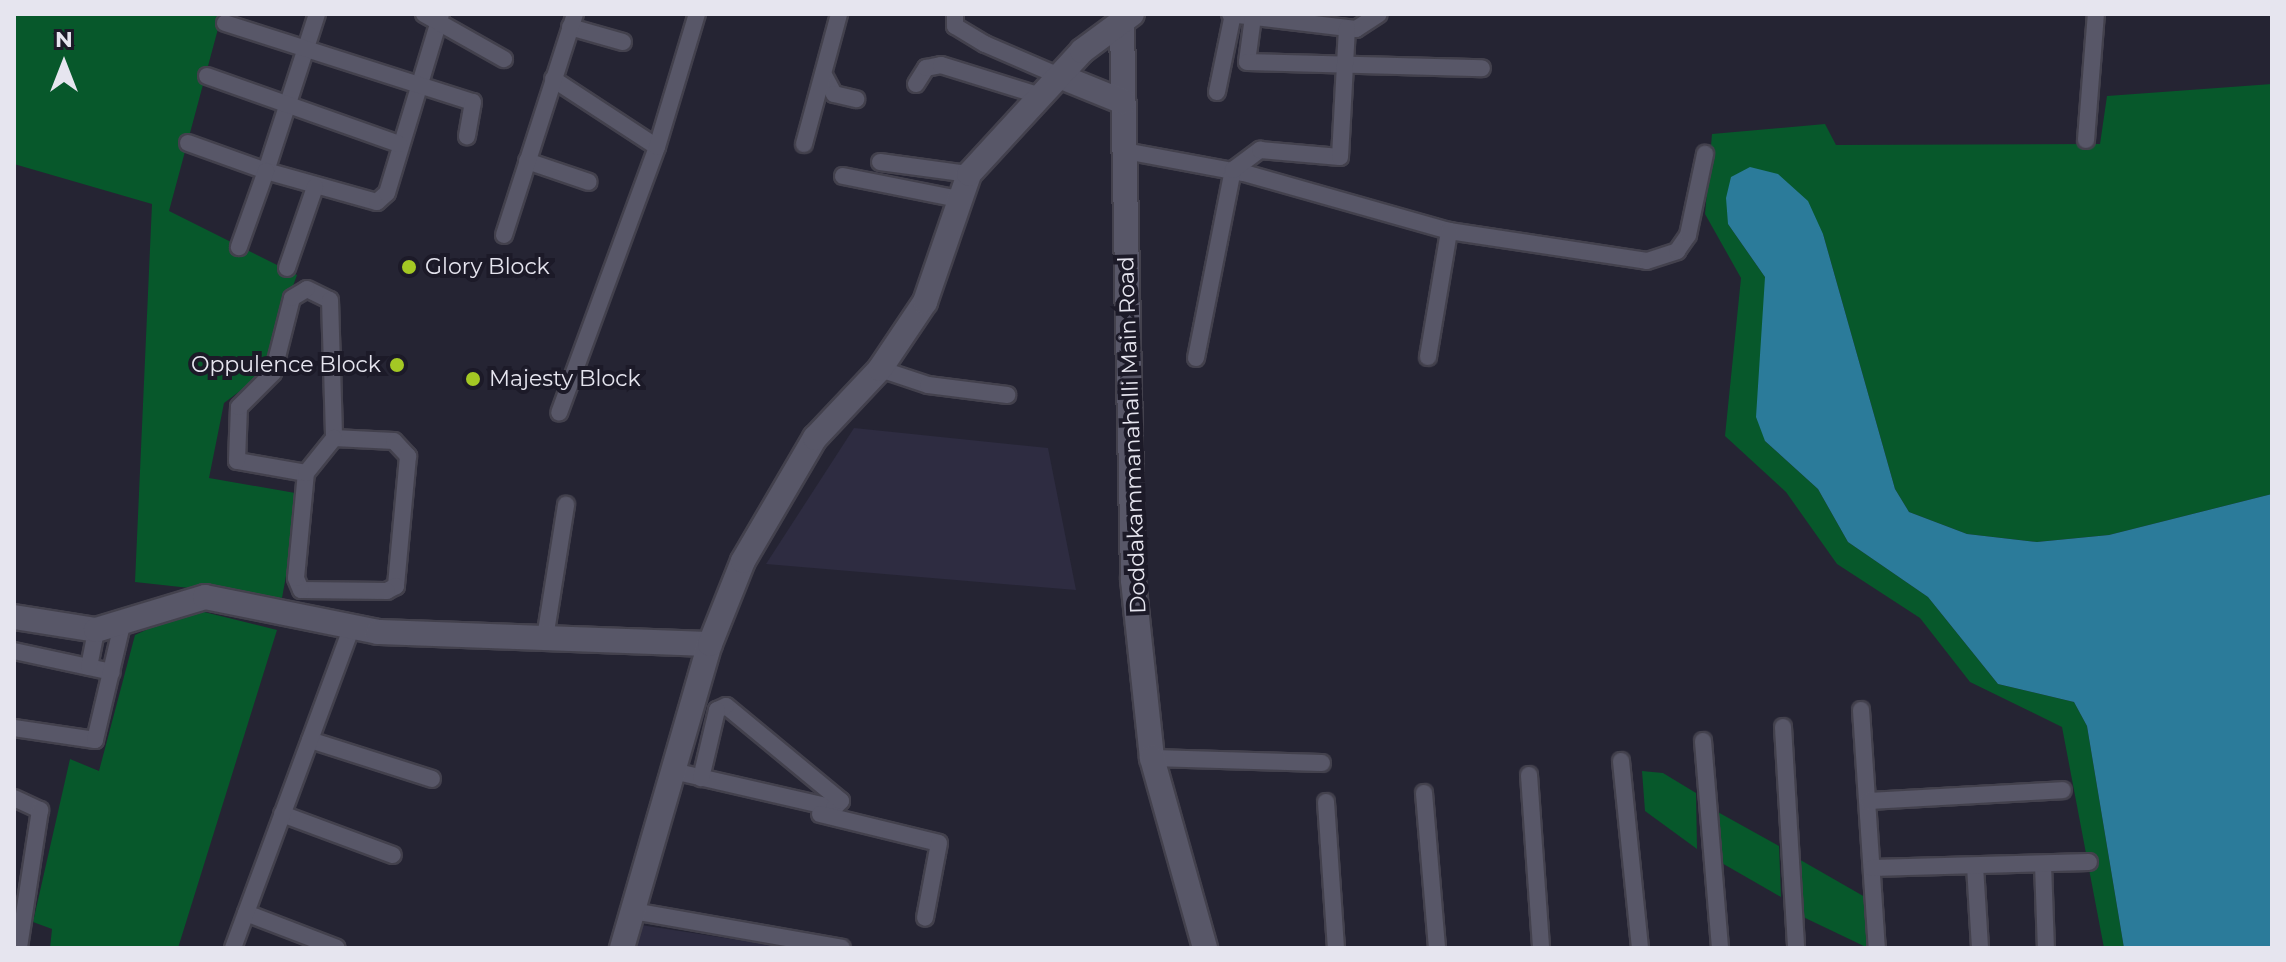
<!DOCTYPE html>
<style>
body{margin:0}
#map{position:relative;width:2286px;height:962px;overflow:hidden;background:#252433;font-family:Montserrat,sans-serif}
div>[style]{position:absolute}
.built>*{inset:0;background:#2e2c41}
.green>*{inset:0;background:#07582b}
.water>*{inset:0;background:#2b7b9a}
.roads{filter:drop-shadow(2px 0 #43414d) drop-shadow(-2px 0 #43414d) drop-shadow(0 2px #43414d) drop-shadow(0 -2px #43414d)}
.street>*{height:16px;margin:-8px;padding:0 8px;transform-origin:8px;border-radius:8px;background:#585768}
.secondary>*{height:24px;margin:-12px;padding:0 12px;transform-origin:12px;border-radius:12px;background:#585768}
.dots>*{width:22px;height:22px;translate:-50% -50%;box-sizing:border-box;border:4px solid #1c1a28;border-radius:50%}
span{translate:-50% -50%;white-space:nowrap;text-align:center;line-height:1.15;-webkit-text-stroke:8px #1c1a28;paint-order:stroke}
.poi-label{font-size:22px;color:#e6e5ef}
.left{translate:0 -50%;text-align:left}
.right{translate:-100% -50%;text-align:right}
.street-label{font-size:22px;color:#e6e5ef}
.frame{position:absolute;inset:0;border:16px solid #e6e5ef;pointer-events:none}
.north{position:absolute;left:24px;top:24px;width:80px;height:80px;-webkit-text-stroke:6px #1c1a28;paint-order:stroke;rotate:0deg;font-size:22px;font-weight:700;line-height:32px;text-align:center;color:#e6e5ef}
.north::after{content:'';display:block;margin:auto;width:28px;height:36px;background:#e6e5ef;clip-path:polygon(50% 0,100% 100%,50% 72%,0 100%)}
</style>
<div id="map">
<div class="built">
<i style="clip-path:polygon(854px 428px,1048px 448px,1076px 590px,766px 564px)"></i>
<i style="clip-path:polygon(641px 925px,790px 948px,635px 948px)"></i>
</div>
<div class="green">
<i style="clip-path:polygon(14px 14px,222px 14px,169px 211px,297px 275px,260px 376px,224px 403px,209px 478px,301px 494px,282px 598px,135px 582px,152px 204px,14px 164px)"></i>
<i style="clip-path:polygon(2272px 84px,2272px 494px,2109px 535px,2037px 542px,1967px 534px,1909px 512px,1895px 489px,1823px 234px,1728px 224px,1765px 277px,1765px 441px,1818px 489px,1848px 542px,1928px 597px,1998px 684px,2074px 702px,2087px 726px,2124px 948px,2104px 948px,2062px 727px,1970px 682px,1920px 618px,1837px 564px,1786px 492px,1725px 436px,1741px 278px,1705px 214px,1712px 134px,1825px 124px,1836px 145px,2100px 144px,2107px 96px)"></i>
<i style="clip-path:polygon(192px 609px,277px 630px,178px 948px,50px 948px,52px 929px,33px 922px,70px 759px,99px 771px,135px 635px)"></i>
<i style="clip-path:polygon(1642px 771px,1663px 773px,1696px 793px,1697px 849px,1645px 811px)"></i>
<i style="clip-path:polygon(1716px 811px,1779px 846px,1781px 897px,1720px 862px)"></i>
<i style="clip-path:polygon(1797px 858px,1865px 897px,1868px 948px,1801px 916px)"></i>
</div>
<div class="water">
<i style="clip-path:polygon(1750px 167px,1778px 174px,1808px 201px,1823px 234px,1895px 489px,1909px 512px,1967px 534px,2037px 542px,2109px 535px,2272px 494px,2272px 948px,2124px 948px,2087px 726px,2074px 702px,1998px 684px,1928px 597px,1848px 542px,1818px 489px,1765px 441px,1756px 417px,1765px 277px,1728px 224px,1726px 198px,1731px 177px)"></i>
</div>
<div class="roads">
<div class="street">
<i style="left:317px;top:14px;width:165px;rotate:108deg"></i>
<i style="left:266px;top:171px;width:115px;rotate:15.6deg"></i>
<i style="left:377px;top:202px;width:13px;rotate:-42deg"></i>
<i style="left:387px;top:193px;width:187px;rotate:-73.2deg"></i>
<i style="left:424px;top:14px;width:92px;rotate:29.4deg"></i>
<i style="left:955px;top:14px;width:12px;rotate:90deg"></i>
<i style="left:955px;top:26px;width:35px;rotate:31deg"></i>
<i style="left:985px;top:44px;width:81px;rotate:23.4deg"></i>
<i style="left:1230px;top:14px;width:127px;rotate:6.8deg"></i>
<i style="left:1356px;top:29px;width:27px;rotate:-33deg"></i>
<i style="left:1253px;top:17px;width:45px;rotate:97.6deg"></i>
<i style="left:1247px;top:62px;width:235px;rotate:1.5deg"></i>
<i style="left:225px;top:23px;width:260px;rotate:17.7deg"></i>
<i style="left:473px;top:102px;width:35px;rotate:100deg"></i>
<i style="left:570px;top:27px;width:55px;rotate:15.8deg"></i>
<i style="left:207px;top:76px;width:204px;rotate:19.5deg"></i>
<i style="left:825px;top:77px;width:19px;rotate:62deg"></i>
<i style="left:834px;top:94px;width:23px;rotate:13deg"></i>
<i style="left:553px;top:79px;width:124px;rotate:33.2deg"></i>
<i style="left:657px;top:147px;width:283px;rotate:110.2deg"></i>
<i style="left:916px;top:84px;width:19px;rotate:-58deg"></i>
<i style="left:926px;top:68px;width:15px;rotate:-11deg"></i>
<i style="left:941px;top:65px;width:105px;rotate:17.2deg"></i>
<i style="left:1217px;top:92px;width:80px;rotate:-78.4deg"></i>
<i style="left:2086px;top:140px;width:126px;rotate:-85.5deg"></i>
<i style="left:188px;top:143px;width:83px;rotate:19.7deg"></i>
<i style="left:266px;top:171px;width:81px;rotate:109.6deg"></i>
<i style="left:804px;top:144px;width:135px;rotate:-74.9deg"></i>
<i style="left:657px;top:147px;width:139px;rotate:-73.3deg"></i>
<i style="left:1125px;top:151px;width:121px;rotate:10.5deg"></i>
<i style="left:1244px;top:173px;width:213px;rotate:15.8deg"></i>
<i style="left:1449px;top:231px;width:200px;rotate:8.6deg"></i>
<i style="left:1647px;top:261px;width:32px;rotate:-18deg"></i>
<i style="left:1677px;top:251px;width:19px;rotate:-55deg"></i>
<i style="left:1688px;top:235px;width:83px;rotate:-78.1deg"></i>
<i style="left:527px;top:161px;width:65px;rotate:18.7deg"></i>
<i style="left:880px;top:162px;width:90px;rotate:7.7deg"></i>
<i style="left:843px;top:176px;width:117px;rotate:11.3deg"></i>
<i style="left:504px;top:235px;width:232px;rotate:-72.2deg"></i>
<i style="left:287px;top:268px;width:86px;rotate:-70.9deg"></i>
<i style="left:307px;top:289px;width:25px;rotate:26deg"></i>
<i style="left:330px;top:300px;width:138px;rotate:88.3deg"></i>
<i style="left:334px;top:438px;width:60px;rotate:2.9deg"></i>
<i style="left:394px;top:441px;width:21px;rotate:47deg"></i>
<i style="left:408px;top:456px;width:131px;rotate:95.3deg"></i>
<i style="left:396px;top:586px;width:10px;rotate:151deg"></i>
<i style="left:387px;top:591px;width:86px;rotate:-179.3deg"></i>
<i style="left:301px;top:590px;width:13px;rotate:-113deg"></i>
<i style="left:296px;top:578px;width:105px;rotate:-84.6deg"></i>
<i style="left:306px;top:473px;width:70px;rotate:-170.1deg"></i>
<i style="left:237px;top:461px;width:54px;rotate:-87.9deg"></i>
<i style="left:239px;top:407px;width:48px;rotate:-45deg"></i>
<i style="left:273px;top:373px;width:77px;rotate:-75.8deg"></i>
<i style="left:292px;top:298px;width:17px;rotate:-31deg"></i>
<i style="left:1428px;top:357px;width:128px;rotate:-80.5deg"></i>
<i style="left:1196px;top:358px;width:192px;rotate:-78.9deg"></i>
<i style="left:1233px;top:170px;width:34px;rotate:-37deg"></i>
<i style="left:1260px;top:150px;width:80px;rotate:5deg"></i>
<i style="left:1340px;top:157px;width:129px;rotate:-86.9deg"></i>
<i style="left:880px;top:369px;width:51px;rotate:18.4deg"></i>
<i style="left:928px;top:385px;width:80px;rotate:7.2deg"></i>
<i style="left:306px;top:473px;width:45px;rotate:-51.3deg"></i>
<i style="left:545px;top:638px;width:135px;rotate:-81deg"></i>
<i style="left:14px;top:651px;width:100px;rotate:12.1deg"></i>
<i style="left:89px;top:667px;width:38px;rotate:-79deg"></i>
<i style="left:1861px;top:710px;width:239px;rotate:86.2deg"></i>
<i style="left:1783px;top:727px;width:221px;rotate:86.6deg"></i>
<i style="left:14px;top:728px;width:82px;rotate:8.4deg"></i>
<i style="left:95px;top:740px;width:118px;rotate:-76.8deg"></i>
<i style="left:310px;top:740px;width:128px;rotate:17.7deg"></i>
<i style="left:1703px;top:741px;width:208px;rotate:85.3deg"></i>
<i style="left:1152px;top:758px;width:170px;rotate:1.7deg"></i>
<i style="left:1621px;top:761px;width:188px;rotate:84.2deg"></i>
<i style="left:673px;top:771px;width:165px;rotate:12.9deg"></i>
<i style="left:834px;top:808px;width:10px;rotate:-45deg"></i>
<i style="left:841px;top:801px;width:149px;rotate:-140.4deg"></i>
<i style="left:726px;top:706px;width:10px;rotate:156deg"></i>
<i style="left:717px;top:710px;width:70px;rotate:103.2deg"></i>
<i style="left:1529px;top:775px;width:173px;rotate:86deg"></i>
<i style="left:1424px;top:793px;width:156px;rotate:85.2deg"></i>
<i style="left:14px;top:798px;width:29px;rotate:25deg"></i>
<i style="left:40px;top:810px;width:140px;rotate:98.7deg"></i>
<i style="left:1868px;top:801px;width:195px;rotate:-3.2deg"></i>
<i style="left:1326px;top:802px;width:146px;rotate:86.1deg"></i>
<i style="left:282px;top:814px;width:118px;rotate:20.3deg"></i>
<i style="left:820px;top:814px;width:122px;rotate:13.7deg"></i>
<i style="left:939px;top:843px;width:76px;rotate:100.6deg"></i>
<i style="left:2043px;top:864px;width:84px;rotate:88deg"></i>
<i style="left:1975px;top:866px;width:82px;rotate:86.5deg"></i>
<i style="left:1872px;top:868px;width:217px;rotate:-1.6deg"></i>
<i style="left:633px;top:911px;width:212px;rotate:10deg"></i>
<i style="left:246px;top:913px;width:97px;rotate:21deg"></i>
<i style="left:233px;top:948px;width:343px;rotate:-69.7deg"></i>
</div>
<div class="secondary">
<i style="left:1122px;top:25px;width:555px;rotate:88.86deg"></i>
<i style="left:1133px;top:580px;width:179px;rotate:83.9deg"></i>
<i style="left:1152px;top:758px;width:197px;rotate:74.4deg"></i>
<i style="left:1059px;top:76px;width:69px;rotate:22.1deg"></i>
<i style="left:14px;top:617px;width:83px;rotate:9deg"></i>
<i style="left:96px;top:630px;width:114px;rotate:-16.8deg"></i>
<i style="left:205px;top:597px;width:177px;rotate:11.4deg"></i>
<i style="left:378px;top:632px;width:332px;rotate:2.1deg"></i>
<i style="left:622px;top:948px;width:316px;rotate:-73.9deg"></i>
<i style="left:710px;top:644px;width:89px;rotate:-68.3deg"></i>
<i style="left:743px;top:561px;width:143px;rotate:-59.7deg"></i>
<i style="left:815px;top:438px;width:95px;rotate:-46.7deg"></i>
<i style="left:880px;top:369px;width:81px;rotate:-56.1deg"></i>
<i style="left:925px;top:302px;width:135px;rotate:-71deg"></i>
<i style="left:969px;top:174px;width:167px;rotate:-47.4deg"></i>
<i style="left:1082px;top:51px;width:62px;rotate:-36.5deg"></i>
</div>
</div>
<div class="dots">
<i style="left:409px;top:267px;background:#a4c824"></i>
<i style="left:397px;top:365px;background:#a4c824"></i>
<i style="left:473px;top:379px;background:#a4c824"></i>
</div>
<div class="poi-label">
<span class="left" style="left:425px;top:267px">Glory Block</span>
<span class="right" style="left:381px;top:365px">Oppulence Block</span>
<span class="left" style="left:489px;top:379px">Majesty Block</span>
</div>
<div class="street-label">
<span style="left:1132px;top:435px;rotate:-92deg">Doddakammanahalli Main Road</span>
</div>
<div class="frame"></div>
<div class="north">N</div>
</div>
